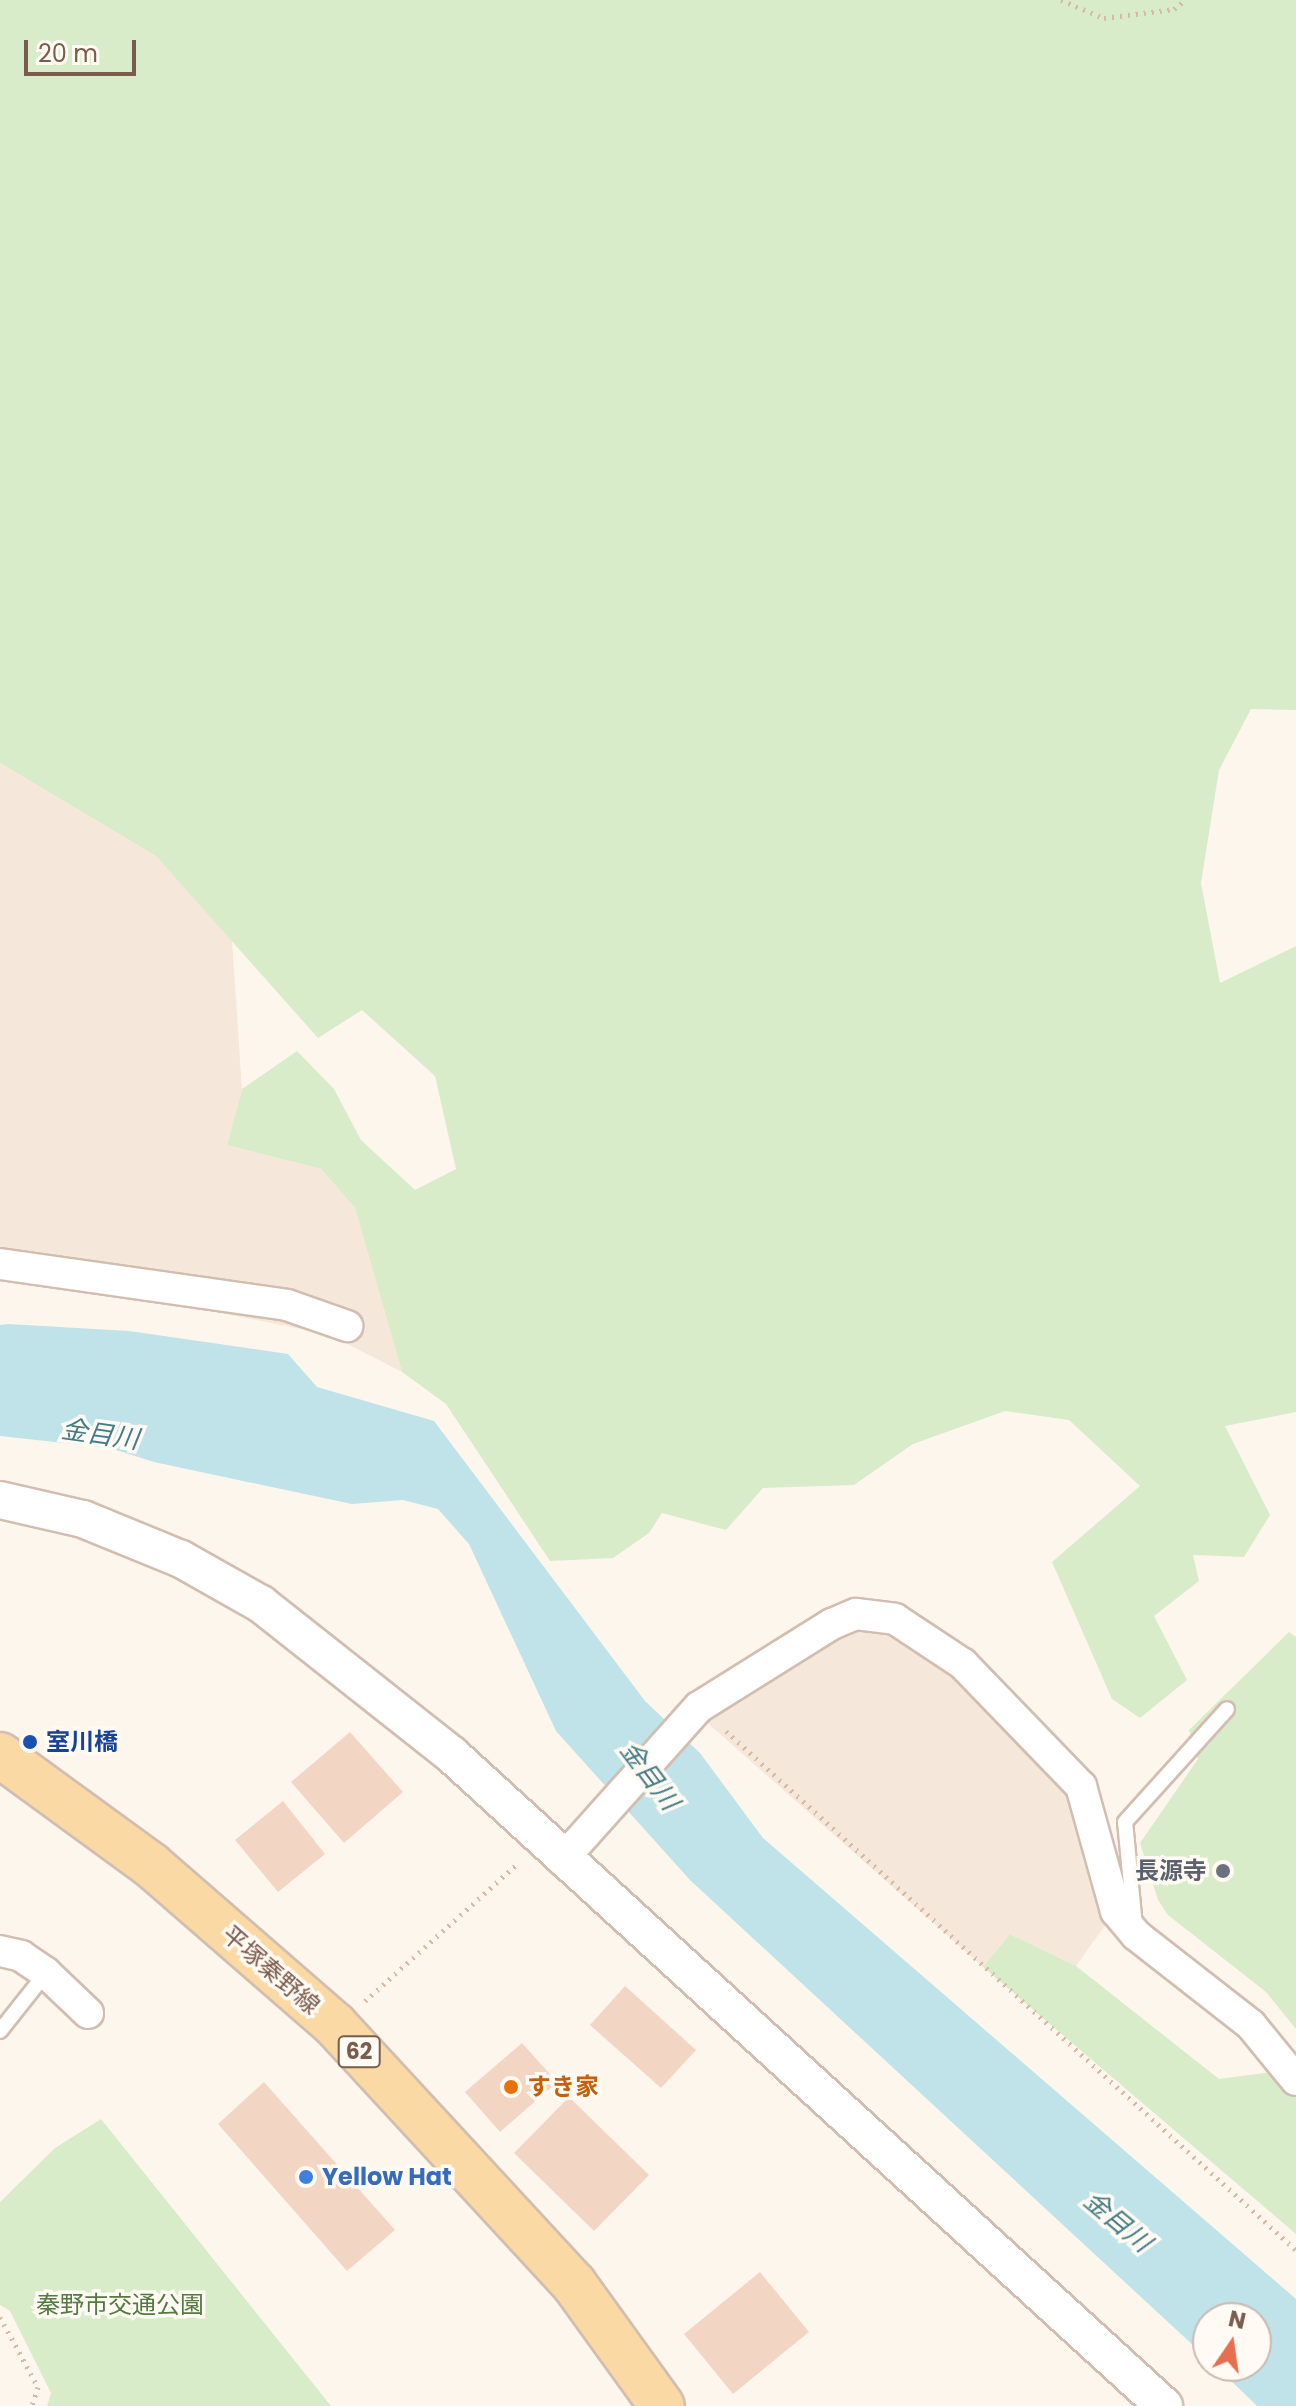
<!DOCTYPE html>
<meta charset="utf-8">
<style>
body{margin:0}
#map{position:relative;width:1296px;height:2406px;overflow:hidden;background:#fdf6ec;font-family:Poppins,"Noto Sans JP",sans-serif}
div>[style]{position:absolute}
.residential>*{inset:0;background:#f5e8da}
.green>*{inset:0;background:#d8ecc9}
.water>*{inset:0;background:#bfe3e8}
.building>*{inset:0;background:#f3d5c3}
.path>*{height:5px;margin-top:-2.5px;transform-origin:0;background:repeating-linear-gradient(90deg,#d9b8a5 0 2px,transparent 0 8px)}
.roads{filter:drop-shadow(2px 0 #d1beb0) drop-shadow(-2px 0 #d1beb0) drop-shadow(0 2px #d1beb0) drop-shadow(0 -2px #d1beb0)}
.service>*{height:14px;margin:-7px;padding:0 7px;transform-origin:7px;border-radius:7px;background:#fff}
.minor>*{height:30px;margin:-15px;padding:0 15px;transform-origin:15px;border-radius:15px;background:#fff}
.tertiary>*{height:36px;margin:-18px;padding:0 18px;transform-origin:18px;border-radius:18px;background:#fff}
.primary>*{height:44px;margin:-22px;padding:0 22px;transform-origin:22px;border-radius:22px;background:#fbd9a5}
.dots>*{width:22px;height:22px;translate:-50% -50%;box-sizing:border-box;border:4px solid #fffaf3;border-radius:50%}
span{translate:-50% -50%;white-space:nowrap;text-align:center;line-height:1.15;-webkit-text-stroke:7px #fffaf3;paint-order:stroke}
.shield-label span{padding:2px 6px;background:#fffaf3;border:2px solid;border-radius:6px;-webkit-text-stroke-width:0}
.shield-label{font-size:22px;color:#7a5c4d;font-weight:700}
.transit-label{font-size:24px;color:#164399;font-weight:700}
.left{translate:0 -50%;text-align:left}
.worship-label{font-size:24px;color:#5b616d;font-weight:700}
.right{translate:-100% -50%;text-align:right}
.street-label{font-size:24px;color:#7a5c4d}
.food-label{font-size:24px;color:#c56008;font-weight:700}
.shop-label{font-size:24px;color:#366cbe;font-weight:700}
.park-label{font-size:24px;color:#537a41}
.water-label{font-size:26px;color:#437c86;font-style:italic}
.north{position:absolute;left:1192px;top:2302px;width:80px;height:80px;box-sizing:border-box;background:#fffaf3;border:2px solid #cabbb1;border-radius:50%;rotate:13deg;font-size:22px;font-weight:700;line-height:32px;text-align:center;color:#7a5c4d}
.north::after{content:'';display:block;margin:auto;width:28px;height:36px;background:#e76f51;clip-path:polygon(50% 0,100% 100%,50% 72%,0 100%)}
.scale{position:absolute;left:24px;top:40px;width:112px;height:36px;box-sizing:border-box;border:4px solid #7a5c4d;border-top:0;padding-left:10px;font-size:24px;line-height:28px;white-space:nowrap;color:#7a5c4d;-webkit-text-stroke:6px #fffaf3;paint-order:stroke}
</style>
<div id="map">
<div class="residential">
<i style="clip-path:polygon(0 763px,156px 856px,232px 940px,242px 1089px,227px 1145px,321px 1169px,355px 1208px,402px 1372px,330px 1335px,0 1268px)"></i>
<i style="clip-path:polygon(862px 1623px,903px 1633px,942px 1660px,1083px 1808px,1106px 1924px,1076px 1966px,1010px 1934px,983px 1967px,693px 1710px)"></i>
</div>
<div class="green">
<i style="clip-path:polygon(0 0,1296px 0,1296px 710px,1251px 709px,1219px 770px,1201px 883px,1220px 983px,1296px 946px,1296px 1412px,1225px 1426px,1270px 1515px,1244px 1557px,1193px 1555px,1199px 1581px,1154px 1616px,1187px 1680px,1140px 1718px,1112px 1699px,1052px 1562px,1140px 1486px,1069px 1420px,1005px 1411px,913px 1444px,854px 1485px,763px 1488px,726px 1530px,662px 1513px,649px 1533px,613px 1558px,550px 1561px,446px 1404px,402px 1372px,355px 1208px,321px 1169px,227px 1145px,242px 1089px,297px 1051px,334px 1089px,361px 1140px,415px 1190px,456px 1169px,435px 1076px,362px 1010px,318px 1038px,156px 856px,0 763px)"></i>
<i style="clip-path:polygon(1289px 1632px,1296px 1637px,1296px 2029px,1266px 1992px,1168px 1915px,1158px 1900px,1140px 1843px,1198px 1759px,1189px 1730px)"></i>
<i style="clip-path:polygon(1010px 1934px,1076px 1966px,1219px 2079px,1286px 2070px,1296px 2080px,1296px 2234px,983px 1967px)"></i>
<i style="clip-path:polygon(101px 2119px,331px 2406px,47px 2406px,51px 2393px,10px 2311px,0 2305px,0 2202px,55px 2148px)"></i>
</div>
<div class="water">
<i style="clip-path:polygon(8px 1324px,129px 1331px,288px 1354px,317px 1387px,434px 1421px,645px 1701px,700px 1753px,763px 1838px,1296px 2299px,1296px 2406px,1257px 2406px,1216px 2366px,1256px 2366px,1256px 2318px,1208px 2318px,1208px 2359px,690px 1880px,556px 1731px,469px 1544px,438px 1509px,403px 1500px,352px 1504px,154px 1462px,110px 1448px,0 1436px,0 1325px)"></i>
</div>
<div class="building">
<i style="clip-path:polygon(350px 1732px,403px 1792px,344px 1843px,291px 1782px)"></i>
<i style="clip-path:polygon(283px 1801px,325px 1854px,278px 1892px,235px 1840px)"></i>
<i style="clip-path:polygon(625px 1986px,696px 2050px,661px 2088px,590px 2025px)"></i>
<i style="clip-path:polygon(522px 2043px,557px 2082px,500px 2132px,465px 2092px)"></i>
<i style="clip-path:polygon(264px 2082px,395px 2230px,347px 2271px,218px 2124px)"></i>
<i style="clip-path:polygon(569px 2097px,649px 2175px,594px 2231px,514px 2153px)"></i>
<i style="clip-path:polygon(760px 2272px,809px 2332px,733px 2394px,684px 2334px)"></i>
</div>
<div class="path">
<i style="left:1061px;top:0;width:47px;rotate:22.7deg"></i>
<i style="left:1104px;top:18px;width:71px;rotate:-7.3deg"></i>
<i style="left:1174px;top:9px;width:14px;rotate:-39deg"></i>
<i style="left:726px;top:1731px;width:771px;rotate:42.32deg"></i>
<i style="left:365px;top:2001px;width:206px;rotate:-42deg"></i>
<i style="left:0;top:2317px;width:80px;rotate:61.5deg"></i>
<i style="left:38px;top:2387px;width:20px;rotate:108deg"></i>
</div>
<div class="roads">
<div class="service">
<i style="left:1135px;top:1927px;width:105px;rotate:-95.4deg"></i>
<i style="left:1125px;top:1822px;width:152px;rotate:-47.9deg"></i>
<i style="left:0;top:2031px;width:74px;rotate:-51.6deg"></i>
</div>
<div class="minor">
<i style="left:0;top:1264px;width:290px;rotate:8.1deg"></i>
<i style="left:287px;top:1305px;width:64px;rotate:19.3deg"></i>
<i style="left:562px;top:1860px;width:205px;rotate:-48.2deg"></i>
<i style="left:699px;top:1707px;width:157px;rotate:-32deg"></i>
<i style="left:832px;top:1624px;width:26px;rotate:-23deg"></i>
<i style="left:856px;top:1614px;width:39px;rotate:7deg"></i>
<i style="left:895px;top:1619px;width:82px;rotate:33.5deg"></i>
<i style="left:963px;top:1664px;width:170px;rotate:46deg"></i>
<i style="left:1081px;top:1786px;width:130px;rotate:74.4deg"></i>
<i style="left:1116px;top:1911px;width:31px;rotate:50deg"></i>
<i style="left:1136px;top:1935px;width:146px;rotate:38deg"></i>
<i style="left:1251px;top:2025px;width:71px;rotate:50.7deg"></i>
<i style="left:0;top:1951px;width:22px;rotate:13deg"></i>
<i style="left:21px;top:1956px;width:30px;rotate:34deg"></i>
<i style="left:46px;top:1973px;width:58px;rotate:43.6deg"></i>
</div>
<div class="tertiary">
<i style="left:0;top:1500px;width:85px;rotate:12.9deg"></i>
<i style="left:83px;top:1519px;width:106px;rotate:22.2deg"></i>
<i style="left:181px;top:1559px;width:92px;rotate:29.4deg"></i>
<i style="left:261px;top:1604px;width:243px;rotate:38.3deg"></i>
<i style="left:452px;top:1755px;width:965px;rotate:42.44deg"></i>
</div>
<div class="primary">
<i style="left:0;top:1755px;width:187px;rotate:36.1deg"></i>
<i style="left:151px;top:1865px;width:244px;rotate:41deg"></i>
<i style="left:335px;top:2025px;width:352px;rotate:47.3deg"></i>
<i style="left:574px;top:2284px;width:150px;rotate:54.2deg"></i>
</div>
</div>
<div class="dots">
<i style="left:30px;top:1742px;background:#1a4fb4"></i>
<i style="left:1223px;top:1871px;background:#6b7280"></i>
<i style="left:511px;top:2087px;background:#e8710a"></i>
<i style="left:306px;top:2177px;background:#3f7fe0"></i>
</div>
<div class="shield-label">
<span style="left:359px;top:2052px">62</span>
</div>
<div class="transit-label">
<span class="left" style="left:46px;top:1742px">室川橋</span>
</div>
<div class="worship-label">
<span class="right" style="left:1207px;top:1871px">長源寺</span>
</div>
<div class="street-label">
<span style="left:271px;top:1970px;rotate:41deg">平塚秦野線</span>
</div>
<div class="food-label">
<span class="left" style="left:527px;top:2087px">すき家</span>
</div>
<div class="shop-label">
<span class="left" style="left:322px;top:2177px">Yellow Hat</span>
</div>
<div class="park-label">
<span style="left:120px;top:2305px">秦野市交通公園</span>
</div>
<div class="water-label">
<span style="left:100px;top:1435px;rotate:8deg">金目川</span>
<span style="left:649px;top:1776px;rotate:53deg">金目川</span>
<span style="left:1117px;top:2222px;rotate:40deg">金目川</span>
</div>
<div class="north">N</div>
<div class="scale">20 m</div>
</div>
